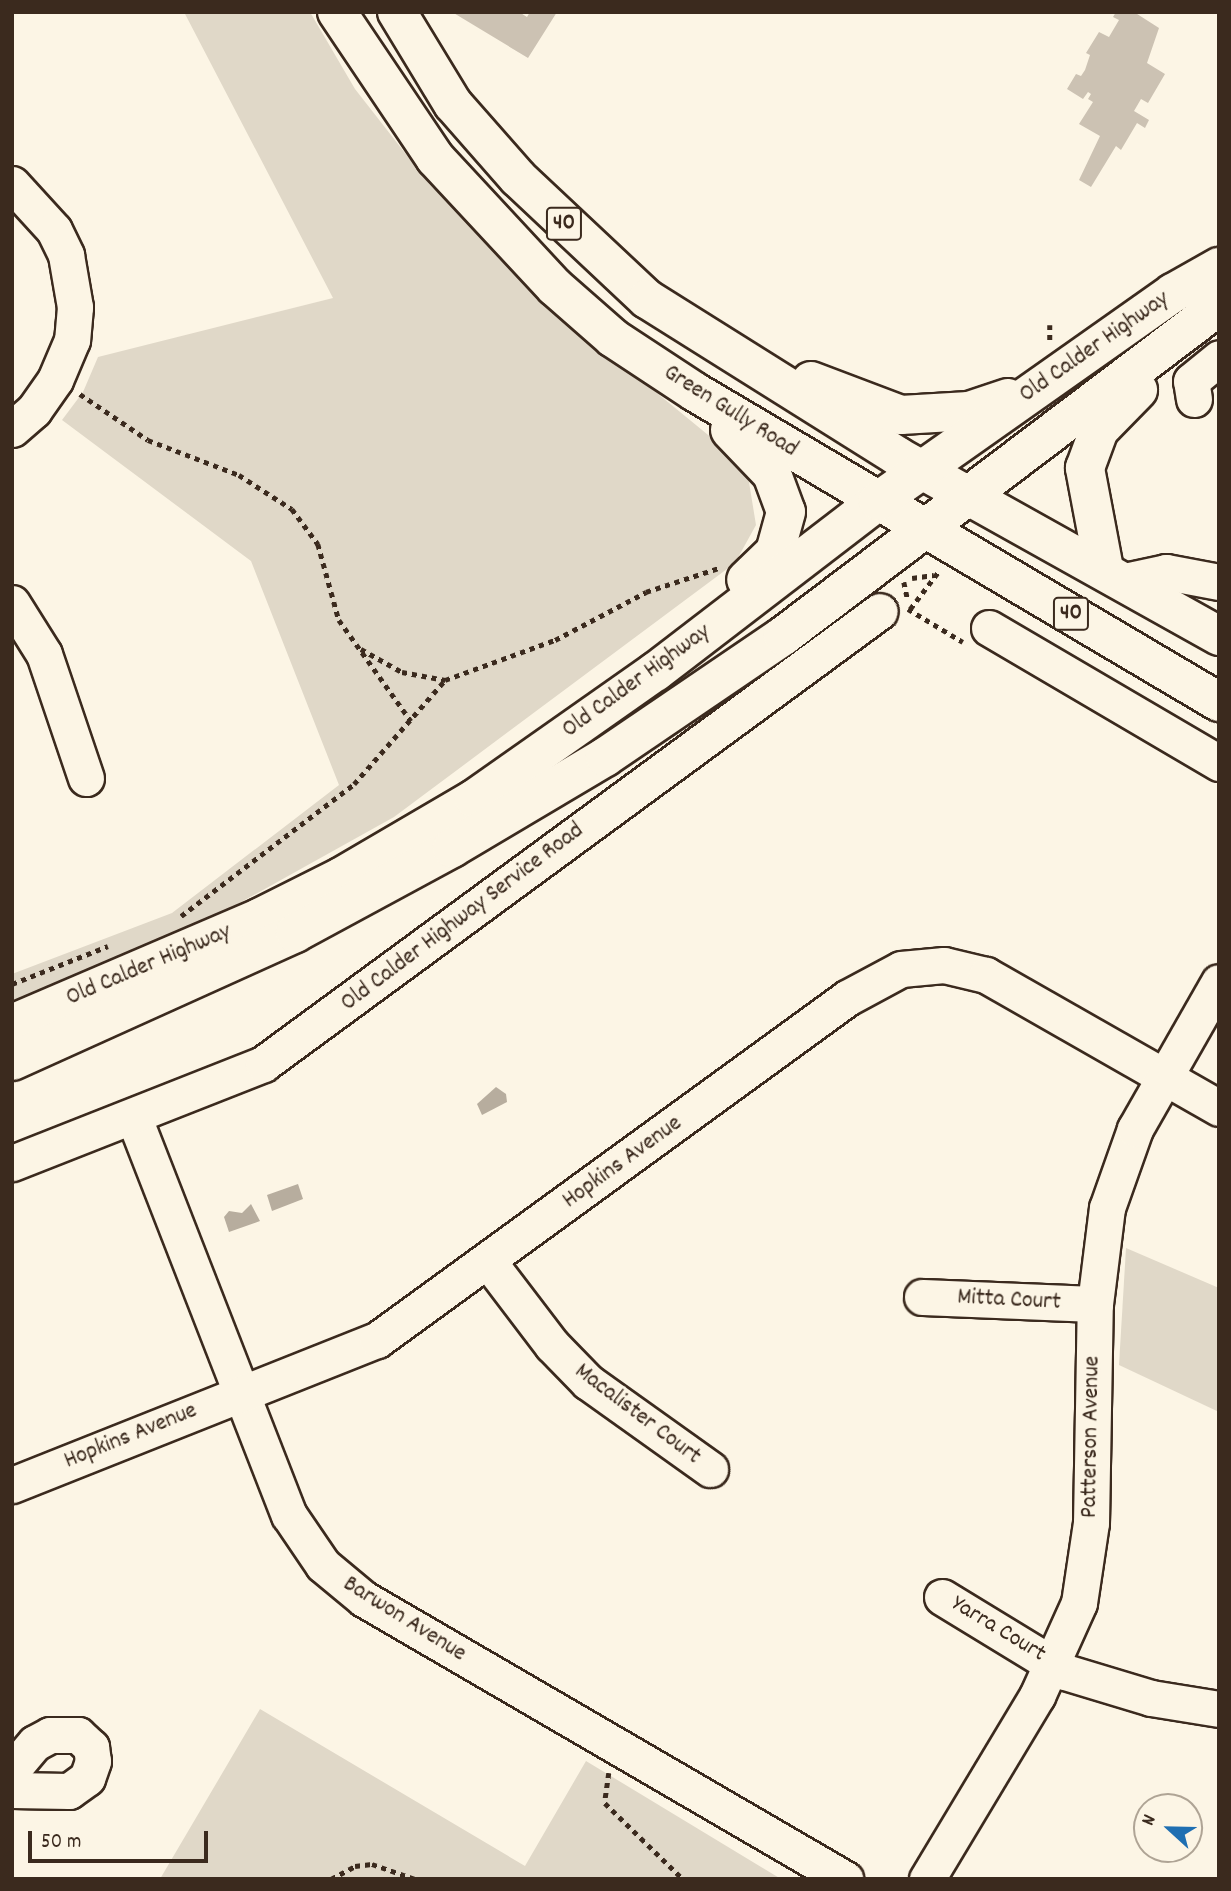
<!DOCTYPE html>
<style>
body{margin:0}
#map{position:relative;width:1231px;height:1891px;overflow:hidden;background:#fcf5e5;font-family:Dekko,sans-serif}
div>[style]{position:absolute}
.green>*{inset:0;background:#e0d8c8}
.water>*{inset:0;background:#b7ad9e}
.building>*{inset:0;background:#ccc2b3}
.path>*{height:4.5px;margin-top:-2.25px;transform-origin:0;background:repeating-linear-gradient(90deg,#3b2a1e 0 5px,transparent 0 10px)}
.roads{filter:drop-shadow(2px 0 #3b2a1e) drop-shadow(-2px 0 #3b2a1e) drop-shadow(0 2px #3b2a1e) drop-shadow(0 -2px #3b2a1e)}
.minor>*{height:35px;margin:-17.5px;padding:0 17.5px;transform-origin:17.5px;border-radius:17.5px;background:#fcf5e5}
.major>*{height:38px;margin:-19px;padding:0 19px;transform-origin:19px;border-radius:19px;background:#fcf5e5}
span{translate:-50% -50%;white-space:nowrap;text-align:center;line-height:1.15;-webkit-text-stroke:5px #fcf5e5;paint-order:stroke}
.shield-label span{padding:2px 5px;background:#fcf5e5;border:2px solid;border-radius:5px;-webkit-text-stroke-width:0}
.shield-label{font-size:23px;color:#3b2a1e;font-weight:700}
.street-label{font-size:24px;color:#3b2a1e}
.frame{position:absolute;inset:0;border:14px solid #3b2a1e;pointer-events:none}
.north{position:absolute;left:1133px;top:1793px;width:70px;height:70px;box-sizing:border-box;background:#fcf5e5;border:2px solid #afa495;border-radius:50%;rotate:292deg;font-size:19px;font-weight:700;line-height:28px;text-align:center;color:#3b2a1e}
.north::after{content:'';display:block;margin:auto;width:24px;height:32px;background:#1f6fb2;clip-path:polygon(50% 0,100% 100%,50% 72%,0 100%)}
.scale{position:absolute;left:28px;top:1831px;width:180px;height:32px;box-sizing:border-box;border:4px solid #3b2a1e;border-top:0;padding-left:9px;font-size:21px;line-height:24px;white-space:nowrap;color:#3b2a1e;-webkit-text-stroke:5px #fcf5e5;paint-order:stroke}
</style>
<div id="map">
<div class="green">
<i style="clip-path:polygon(184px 12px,310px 12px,355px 89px,430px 185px,563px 316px,724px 448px,748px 476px,756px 525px,735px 563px,394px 817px,234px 906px,12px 1004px,12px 974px,172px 913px,339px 785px,251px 561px,62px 420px,83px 392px,98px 357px,333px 298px)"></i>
<i style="clip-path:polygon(1126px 1248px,1219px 1288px,1219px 1412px,1119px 1365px)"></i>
<i style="clip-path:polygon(260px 1709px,525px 1866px,586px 1761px,781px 1879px,160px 1879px)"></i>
</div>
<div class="water">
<i style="clip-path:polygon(496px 1087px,506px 1094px,507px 1102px,482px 1115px,477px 1104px)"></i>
<i style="clip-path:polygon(298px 1184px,303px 1199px,272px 1211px,267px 1195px)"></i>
<i style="clip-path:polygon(251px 1204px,260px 1221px,229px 1232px,224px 1217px,229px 1211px,242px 1213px)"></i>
</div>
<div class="building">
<i style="clip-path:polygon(452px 12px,519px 12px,527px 17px,530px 12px,557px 12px,528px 58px)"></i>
<i style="clip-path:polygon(1116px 12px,1134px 12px,1159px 28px,1147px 63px,1165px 74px,1148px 103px,1141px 99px,1134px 111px,1149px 120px,1145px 128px,1137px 123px,1121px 150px,1116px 146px,1091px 187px,1079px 180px,1100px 136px,1079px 124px,1093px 102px,1088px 99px,1091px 94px,1088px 92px,1083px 99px,1067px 89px,1076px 74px,1081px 76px,1085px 70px,1090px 55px,1086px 53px,1099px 32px,1109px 37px,1119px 20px,1113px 17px)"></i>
</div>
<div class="path">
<i style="left:1050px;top:325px;width:15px;rotate:90deg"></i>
<i style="left:80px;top:394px;width:82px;rotate:34.1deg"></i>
<i style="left:148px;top:440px;width:97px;rotate:21deg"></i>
<i style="left:239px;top:475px;width:63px;rotate:32.7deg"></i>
<i style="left:292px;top:509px;width:44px;rotate:53.4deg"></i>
<i style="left:318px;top:544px;width:79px;rotate:74.6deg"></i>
<i style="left:339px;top:620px;width:124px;rotate:54.5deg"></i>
<i style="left:912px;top:578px;width:22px;rotate:-8deg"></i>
<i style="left:904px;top:582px;width:19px;rotate:78deg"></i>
<i style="left:908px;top:609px;width:64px;rotate:31deg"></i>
<i style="left:910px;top:609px;width:48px;rotate:-52.7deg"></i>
<i style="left:361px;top:649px;width:47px;rotate:29.3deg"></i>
<i style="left:402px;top:672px;width:44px;rotate:10.5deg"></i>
<i style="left:445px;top:680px;width:117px;rotate:-20deg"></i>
<i style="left:555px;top:640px;width:103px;rotate:-27.8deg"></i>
<i style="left:646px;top:592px;width:77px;rotate:-18.2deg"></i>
<i style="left:181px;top:916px;width:218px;rotate:-37.3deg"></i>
<i style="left:354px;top:784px;width:138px;rotate:-48.8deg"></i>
<i style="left:12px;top:984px;width:103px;rotate:-21.6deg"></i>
<i style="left:609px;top:1773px;width:30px;rotate:98deg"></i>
<i style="left:605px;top:1803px;width:109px;rotate:44.3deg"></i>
<i style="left:331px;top:1879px;width:27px;rotate:-28deg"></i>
<i style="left:355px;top:1866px;width:17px;rotate:-7deg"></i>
<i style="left:372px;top:1864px;width:46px;rotate:19.2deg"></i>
</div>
<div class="roads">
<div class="minor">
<i style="left:12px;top:184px;width:62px;rotate:47.6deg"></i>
<i style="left:54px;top:230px;width:28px;rotate:64deg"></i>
<i style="left:66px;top:255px;width:53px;rotate:80.2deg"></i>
<i style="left:75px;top:307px;width:33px;rotate:95deg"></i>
<i style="left:72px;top:340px;width:43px;rotate:113deg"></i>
<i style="left:55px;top:380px;width:37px;rotate:125deg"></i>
<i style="left:34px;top:410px;width:29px;rotate:139deg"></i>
<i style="left:1194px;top:399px;width:18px;rotate:-99deg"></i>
<i style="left:1191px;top:381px;width:36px;rotate:-39deg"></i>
<i style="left:1124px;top:581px;width:43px;rotate:-12.1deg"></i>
<i style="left:1166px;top:572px;width:54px;rotate:10.7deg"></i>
<i style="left:12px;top:603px;width:60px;rotate:57.9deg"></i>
<i style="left:44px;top:654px;width:131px;rotate:71.3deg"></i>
<i style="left:989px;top:628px;width:267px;rotate:30.4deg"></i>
<i style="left:134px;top:1118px;width:426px;rotate:68.7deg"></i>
<i style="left:289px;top:1515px;width:60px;rotate:55.8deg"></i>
<i style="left:323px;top:1565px;width:53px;rotate:39.7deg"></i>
<i style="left:364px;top:1599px;width:557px;rotate:30.2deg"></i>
<i style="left:12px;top:1163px;width:270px;rotate:-21.5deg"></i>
<i style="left:263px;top:1064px;width:765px;rotate:-36.29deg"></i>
<i style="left:488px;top:1261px;width:106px;rotate:52.7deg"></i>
<i style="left:552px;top:1345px;width:52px;rotate:45.8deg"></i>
<i style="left:588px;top:1382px;width:150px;rotate:35.5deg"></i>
<i style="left:922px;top:1297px;width:173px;rotate:2.3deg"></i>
<i style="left:12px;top:1485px;width:393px;rotate:-21.7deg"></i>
<i style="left:377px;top:1340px;width:581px;rotate:-36.04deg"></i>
<i style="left:847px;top:998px;width:61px;rotate:-28.2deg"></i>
<i style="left:901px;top:969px;width:43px;rotate:-5.3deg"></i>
<i style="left:944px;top:965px;width:43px;rotate:13.4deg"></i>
<i style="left:986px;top:975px;width:268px;rotate:29.7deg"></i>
<i style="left:942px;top:1597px;width:144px;rotate:31.4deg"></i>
<i style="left:1065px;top:1672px;width:90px;rotate:16.8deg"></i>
<i style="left:1151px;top:1698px;width:69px;rotate:9.2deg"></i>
<i style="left:12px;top:1770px;width:35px;rotate:-50deg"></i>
<i style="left:35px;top:1743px;width:17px;rotate:-28deg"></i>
<i style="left:50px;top:1735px;width:28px"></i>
<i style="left:78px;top:1735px;width:18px;rotate:43deg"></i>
<i style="left:91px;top:1747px;width:14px;rotate:82deg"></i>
<i style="left:93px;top:1761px;width:18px;rotate:109deg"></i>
<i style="left:87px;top:1778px;width:22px;rotate:144deg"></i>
<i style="left:69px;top:1791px;width:57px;rotate:-179deg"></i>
<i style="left:927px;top:1879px;width:214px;rotate:-59deg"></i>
<i style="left:1037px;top:1696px;width:102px;rotate:-65.7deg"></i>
<i style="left:1079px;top:1603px;width:81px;rotate:-81.5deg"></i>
<i style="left:1091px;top:1523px;width:219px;rotate:-89deg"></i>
<i style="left:1095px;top:1304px;width:97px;rotate:-82.9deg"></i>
<i style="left:1107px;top:1208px;width:84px;rotate:-70.5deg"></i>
<i style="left:1135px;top:1129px;width:169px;rotate:-60.3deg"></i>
</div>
<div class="major">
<i style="left:337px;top:12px;width:176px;rotate:56.1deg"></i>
<i style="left:435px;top:158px;width:176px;rotate:47.1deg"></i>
<i style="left:555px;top:287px;width:77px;rotate:41.3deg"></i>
<i style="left:613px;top:338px;width:98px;rotate:33.4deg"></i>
<i style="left:695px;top:392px;width:609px;rotate:30.61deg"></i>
<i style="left:397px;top:12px;width:108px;rotate:58.7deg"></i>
<i style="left:453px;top:104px;width:98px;rotate:48.7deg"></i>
<i style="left:518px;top:178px;width:177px;rotate:43.2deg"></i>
<i style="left:647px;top:299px;width:295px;rotate:32.1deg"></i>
<i style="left:897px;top:456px;width:369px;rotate:29.2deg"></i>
<i style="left:811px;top:381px;width:96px;rotate:20.7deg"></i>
<i style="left:901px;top:415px;width:68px;rotate:-3.4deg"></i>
<i style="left:969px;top:411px;width:41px;rotate:-18.4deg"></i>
<i style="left:730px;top:430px;width:61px;rotate:46.3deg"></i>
<i style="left:772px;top:474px;width:40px;rotate:69.8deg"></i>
<i style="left:786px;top:512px;width:41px;rotate:105.4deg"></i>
<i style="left:775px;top:552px;width:40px;rotate:136deg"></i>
<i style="left:1104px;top:569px;width:103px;rotate:-100.7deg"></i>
<i style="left:1085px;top:468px;width:40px;rotate:-69.8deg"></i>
<i style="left:1099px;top:430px;width:56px;rotate:-45.7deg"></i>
<i style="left:12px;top:1024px;width:269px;rotate:-23.2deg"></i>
<i style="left:259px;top:918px;width:92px;rotate:-26.6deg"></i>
<i style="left:341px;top:877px;width:154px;rotate:-30.4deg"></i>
<i style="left:474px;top:799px;width:221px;rotate:-35.1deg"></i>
<i style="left:655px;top:672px;width:281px;rotate:-37.5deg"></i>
<i style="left:878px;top:501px;width:361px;rotate:-35.2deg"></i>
<i style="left:1173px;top:293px;width:53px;rotate:-29.5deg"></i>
<i style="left:12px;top:1061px;width:311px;rotate:-24.3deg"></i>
<i style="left:295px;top:933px;width:179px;rotate:-28.4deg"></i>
<i style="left:452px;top:848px;width:178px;rotate:-30.7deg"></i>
<i style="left:605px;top:757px;width:215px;rotate:-34.2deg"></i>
<i style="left:783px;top:636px;width:547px;rotate:-37.12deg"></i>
</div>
</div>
<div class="shield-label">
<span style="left:564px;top:224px">40</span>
<span style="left:1071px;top:614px">40</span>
</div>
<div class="street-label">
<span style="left:1095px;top:348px;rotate:-35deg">Old Calder Highway</span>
<span style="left:730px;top:412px;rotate:32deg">Green Gully Road</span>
<span style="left:637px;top:682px;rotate:-36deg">Old Calder Highway</span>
<span style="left:463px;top:918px;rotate:-37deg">Old Calder Highway Service Road</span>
<span style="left:149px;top:966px;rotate:-23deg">Old Calder Highway</span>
<span style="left:623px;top:1163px;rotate:-36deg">Hopkins Avenue</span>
<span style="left:1009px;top:1301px;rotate:3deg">Mitta Court</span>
<span style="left:637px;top:1415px;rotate:37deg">Macalister Court</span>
<span style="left:131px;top:1437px;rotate:-22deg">Hopkins Avenue</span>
<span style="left:1092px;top:1437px;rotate:-89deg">Patterson Avenue</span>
<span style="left:404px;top:1620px;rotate:32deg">Barwon Avenue</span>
<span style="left:998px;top:1630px;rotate:31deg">Yarra Court</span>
</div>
<div class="frame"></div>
<div class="north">N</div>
<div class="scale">50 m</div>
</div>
